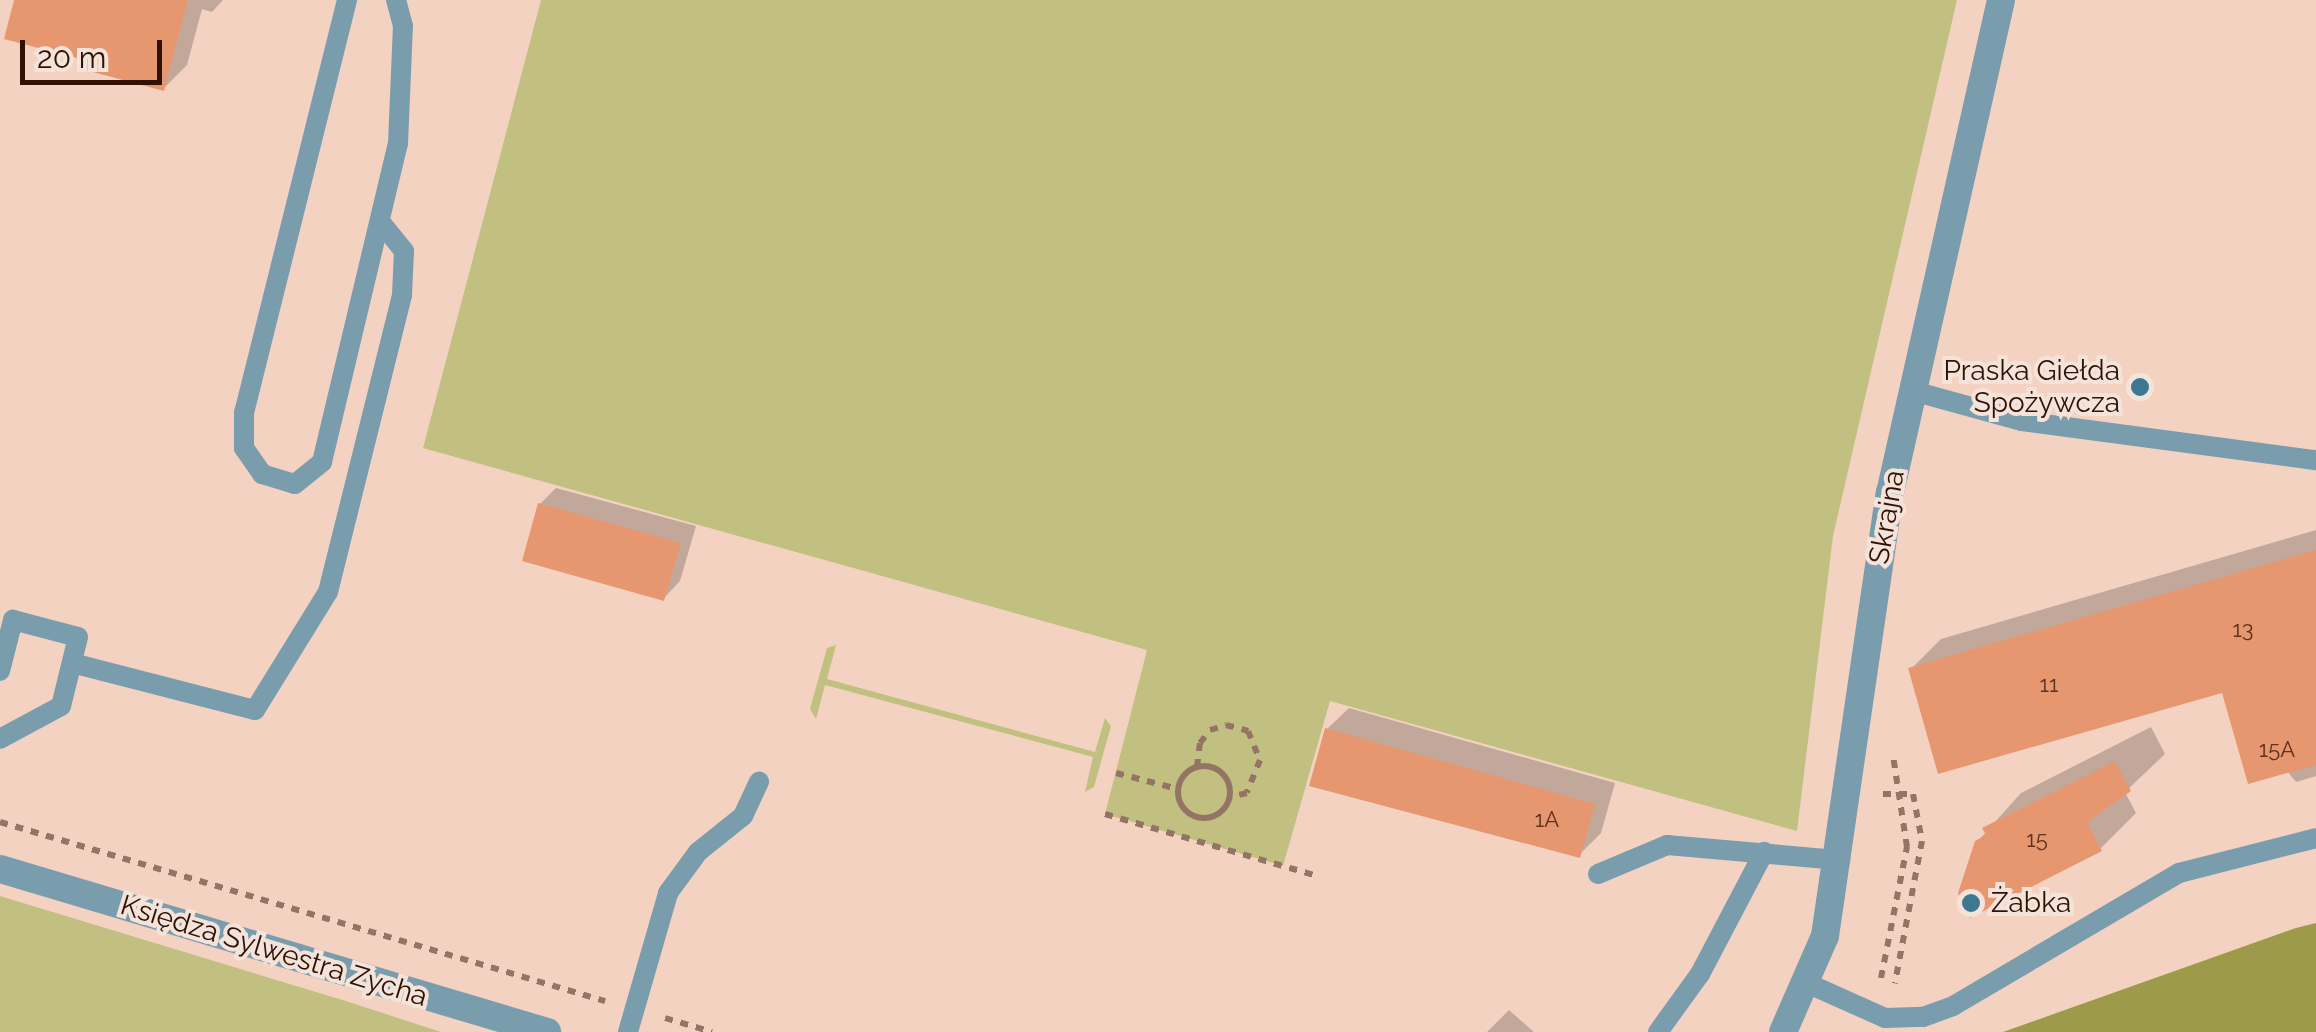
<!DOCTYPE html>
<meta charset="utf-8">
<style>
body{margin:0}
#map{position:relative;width:2316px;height:1032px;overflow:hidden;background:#f3d2c2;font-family:Raleway,sans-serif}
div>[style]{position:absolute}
.green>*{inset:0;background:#c1c081}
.forest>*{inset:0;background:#9d9a4a}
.shadow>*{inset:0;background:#0003}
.building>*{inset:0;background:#e69770}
.path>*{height:6px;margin-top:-3px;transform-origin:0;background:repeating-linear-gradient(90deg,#947465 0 8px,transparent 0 16px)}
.path>.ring{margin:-3px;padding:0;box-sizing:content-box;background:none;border:6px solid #947465;border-radius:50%}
.service>*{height:20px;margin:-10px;padding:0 10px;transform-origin:10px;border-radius:10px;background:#7a9dae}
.tertiary>*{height:28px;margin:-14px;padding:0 14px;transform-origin:14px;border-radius:14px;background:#7a9dae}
.dots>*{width:28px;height:28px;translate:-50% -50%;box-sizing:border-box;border:5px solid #f4e3db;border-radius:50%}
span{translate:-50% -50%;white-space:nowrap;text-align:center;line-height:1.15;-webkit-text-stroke:8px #f4e3db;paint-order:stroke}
.number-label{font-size:22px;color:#5e331e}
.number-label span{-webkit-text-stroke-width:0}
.poi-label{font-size:28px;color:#301203}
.right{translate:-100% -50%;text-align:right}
.left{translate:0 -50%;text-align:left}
.street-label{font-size:28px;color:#301203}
.scale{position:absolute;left:20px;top:40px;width:142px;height:45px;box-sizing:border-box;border:5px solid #301203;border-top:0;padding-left:12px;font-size:30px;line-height:35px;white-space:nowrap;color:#301203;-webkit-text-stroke:8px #f4e3db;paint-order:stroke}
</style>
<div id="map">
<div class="green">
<i style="clip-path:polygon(541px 0,1957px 0,1833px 536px,1797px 831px,1330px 701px,1283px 866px,1105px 814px,1147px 650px,423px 448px)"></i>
<i style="clip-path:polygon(836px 645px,827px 679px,1095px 752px,1105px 718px,1111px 726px,1094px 787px,1085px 792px,1093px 757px,825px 685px,816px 719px,810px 709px,827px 648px)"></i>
<i style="clip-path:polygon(0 896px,349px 1002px,441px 1032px,0 1032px)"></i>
</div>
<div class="forest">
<i style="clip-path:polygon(2316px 923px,2316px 1032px,2003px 1032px,2296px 928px)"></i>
</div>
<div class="shadow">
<i style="clip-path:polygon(16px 0,223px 0,212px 12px,202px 9px,187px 65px,164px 88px,84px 57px)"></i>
<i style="clip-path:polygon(556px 488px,696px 526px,680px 581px,664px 598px,540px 504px)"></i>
<i style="clip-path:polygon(2316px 530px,2316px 776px,2296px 782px,2223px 690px,1911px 669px,1941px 639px)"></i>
<i style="clip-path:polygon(1349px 708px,1615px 783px,1601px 833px,1579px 855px,1327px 729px)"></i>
<i style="clip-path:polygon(2151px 727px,2165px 754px,2125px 792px,2136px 813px,2100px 849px,1977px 842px,2021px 793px)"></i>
<i style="clip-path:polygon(1509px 1010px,1534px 1032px,1487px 1032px)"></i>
</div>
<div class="building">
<i style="clip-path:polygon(14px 0,188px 0,164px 91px,78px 68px,81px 59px,4px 39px)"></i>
<i style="clip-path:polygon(538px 503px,681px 543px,664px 601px,522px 561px)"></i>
<i style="clip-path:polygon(2316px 550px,2316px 765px,2248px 784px,2222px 693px,1938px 774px,1908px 668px)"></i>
<i style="clip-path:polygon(1325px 728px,1595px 804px,1580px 858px,1309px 786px)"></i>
<i style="clip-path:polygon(2115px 761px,2131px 791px,2087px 822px,2102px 851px,1970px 918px,1958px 893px,1975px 841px,1986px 835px,1982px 828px)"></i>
</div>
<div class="path">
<i class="ring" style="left:1178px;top:766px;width:46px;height:46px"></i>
<i style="left:1197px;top:767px;width:24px;rotate:-83deg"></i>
<i style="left:1200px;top:743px;width:16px;rotate:-52deg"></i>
<i style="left:1210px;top:730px;width:17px;rotate:-17deg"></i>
<i style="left:1226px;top:725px;width:23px;rotate:15deg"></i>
<i style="left:1248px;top:731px;width:31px;rotate:68deg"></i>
<i style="left:1260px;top:760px;width:35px;rotate:112deg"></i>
<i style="left:1247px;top:793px;width:17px;rotate:167deg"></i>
<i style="left:1116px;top:773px;width:64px;rotate:14.5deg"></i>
<i style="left:1883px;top:794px;width:30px"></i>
<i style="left:1913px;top:794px;width:48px;rotate:79.2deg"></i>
<i style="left:1922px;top:841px;width:145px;rotate:100.8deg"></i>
<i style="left:1105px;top:814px;width:218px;rotate:16.3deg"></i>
<i style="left:0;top:822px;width:631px;rotate:16.48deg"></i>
<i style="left:1881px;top:978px;width:134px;rotate:-78.8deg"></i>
<i style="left:1907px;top:847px;width:93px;rotate:-98.7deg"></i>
<i style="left:665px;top:1018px;width:49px;rotate:16.6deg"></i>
</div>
<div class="service">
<i style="left:347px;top:0;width:425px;rotate:104deg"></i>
<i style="left:244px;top:412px;width:36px;rotate:90deg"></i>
<i style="left:244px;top:448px;width:32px;rotate:55deg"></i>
<i style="left:262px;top:474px;width:34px;rotate:17deg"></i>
<i style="left:295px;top:484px;width:35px;rotate:-39deg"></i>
<i style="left:322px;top:462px;width:327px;rotate:-76.6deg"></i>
<i style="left:398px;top:144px;width:118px;rotate:-87.6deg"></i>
<i style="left:403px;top:26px;width:27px;rotate:-105deg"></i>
<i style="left:1913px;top:391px;width:113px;rotate:15.4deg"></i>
<i style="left:2022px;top:421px;width:297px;rotate:7.6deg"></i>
<i style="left:72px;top:663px;width:189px;rotate:14.4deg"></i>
<i style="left:255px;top:710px;width:139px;rotate:-58.3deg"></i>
<i style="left:328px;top:592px;width:306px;rotate:-76deg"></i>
<i style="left:402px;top:295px;width:44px;rotate:-87.4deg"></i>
<i style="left:404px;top:251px;width:38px;rotate:-129deg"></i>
<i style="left:0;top:671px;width:53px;rotate:-75.7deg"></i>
<i style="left:13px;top:620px;width:67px;rotate:14.7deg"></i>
<i style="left:78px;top:637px;width:71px;rotate:103.8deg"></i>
<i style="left:61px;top:706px;width:69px;rotate:151.6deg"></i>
<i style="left:1598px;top:874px;width:75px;rotate:-22.8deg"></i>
<i style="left:1667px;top:845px;width:174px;rotate:5deg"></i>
<i style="left:1809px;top:984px;width:83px;rotate:24.1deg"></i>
<i style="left:1885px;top:1018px;width:38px;rotate:-2deg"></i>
<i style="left:1923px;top:1017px;width:32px;rotate:-20deg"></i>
<i style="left:1953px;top:1006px;width:262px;rotate:-30.5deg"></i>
<i style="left:2179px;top:873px;width:141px;rotate:-14.3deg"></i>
<i style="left:628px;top:1032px;width:145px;rotate:-73.9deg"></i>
<i style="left:668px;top:893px;width:51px;rotate:-53.8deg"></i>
<i style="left:698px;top:852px;width:58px;rotate:-38.7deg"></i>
<i style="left:743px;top:816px;width:38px;rotate:-65deg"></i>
<i style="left:1658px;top:1032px;width:72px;rotate:-54.1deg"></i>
<i style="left:1700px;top:974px;width:138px;rotate:-62.3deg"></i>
</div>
<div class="tertiary">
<i style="left:0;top:869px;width:571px;rotate:16.59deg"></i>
<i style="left:1783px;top:1032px;width:105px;rotate:-66.4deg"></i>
<i style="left:1825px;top:936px;width:448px;rotate:-81.7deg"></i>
<i style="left:1890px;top:493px;width:505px;rotate:-77.31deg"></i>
</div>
<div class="dots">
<i style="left:2140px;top:387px;background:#3d7890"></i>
<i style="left:1971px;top:903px;background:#3d7890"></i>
</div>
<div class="number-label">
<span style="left:2243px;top:630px">13</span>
<span style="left:2049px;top:685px">11</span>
<span style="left:2277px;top:750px">15A</span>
<span style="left:1547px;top:820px">1A</span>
<span style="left:2037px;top:840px">15</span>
</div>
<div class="poi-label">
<span class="right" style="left:2120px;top:387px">Praska Giełda<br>Spożywcza</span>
<span class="left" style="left:1991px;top:903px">Żabka</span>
</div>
<div class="street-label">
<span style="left:1887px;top:517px;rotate:-80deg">Skrajna</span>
<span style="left:274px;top:951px;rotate:17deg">Księdza Sylwestra Zycha</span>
</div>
<div class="scale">20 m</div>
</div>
